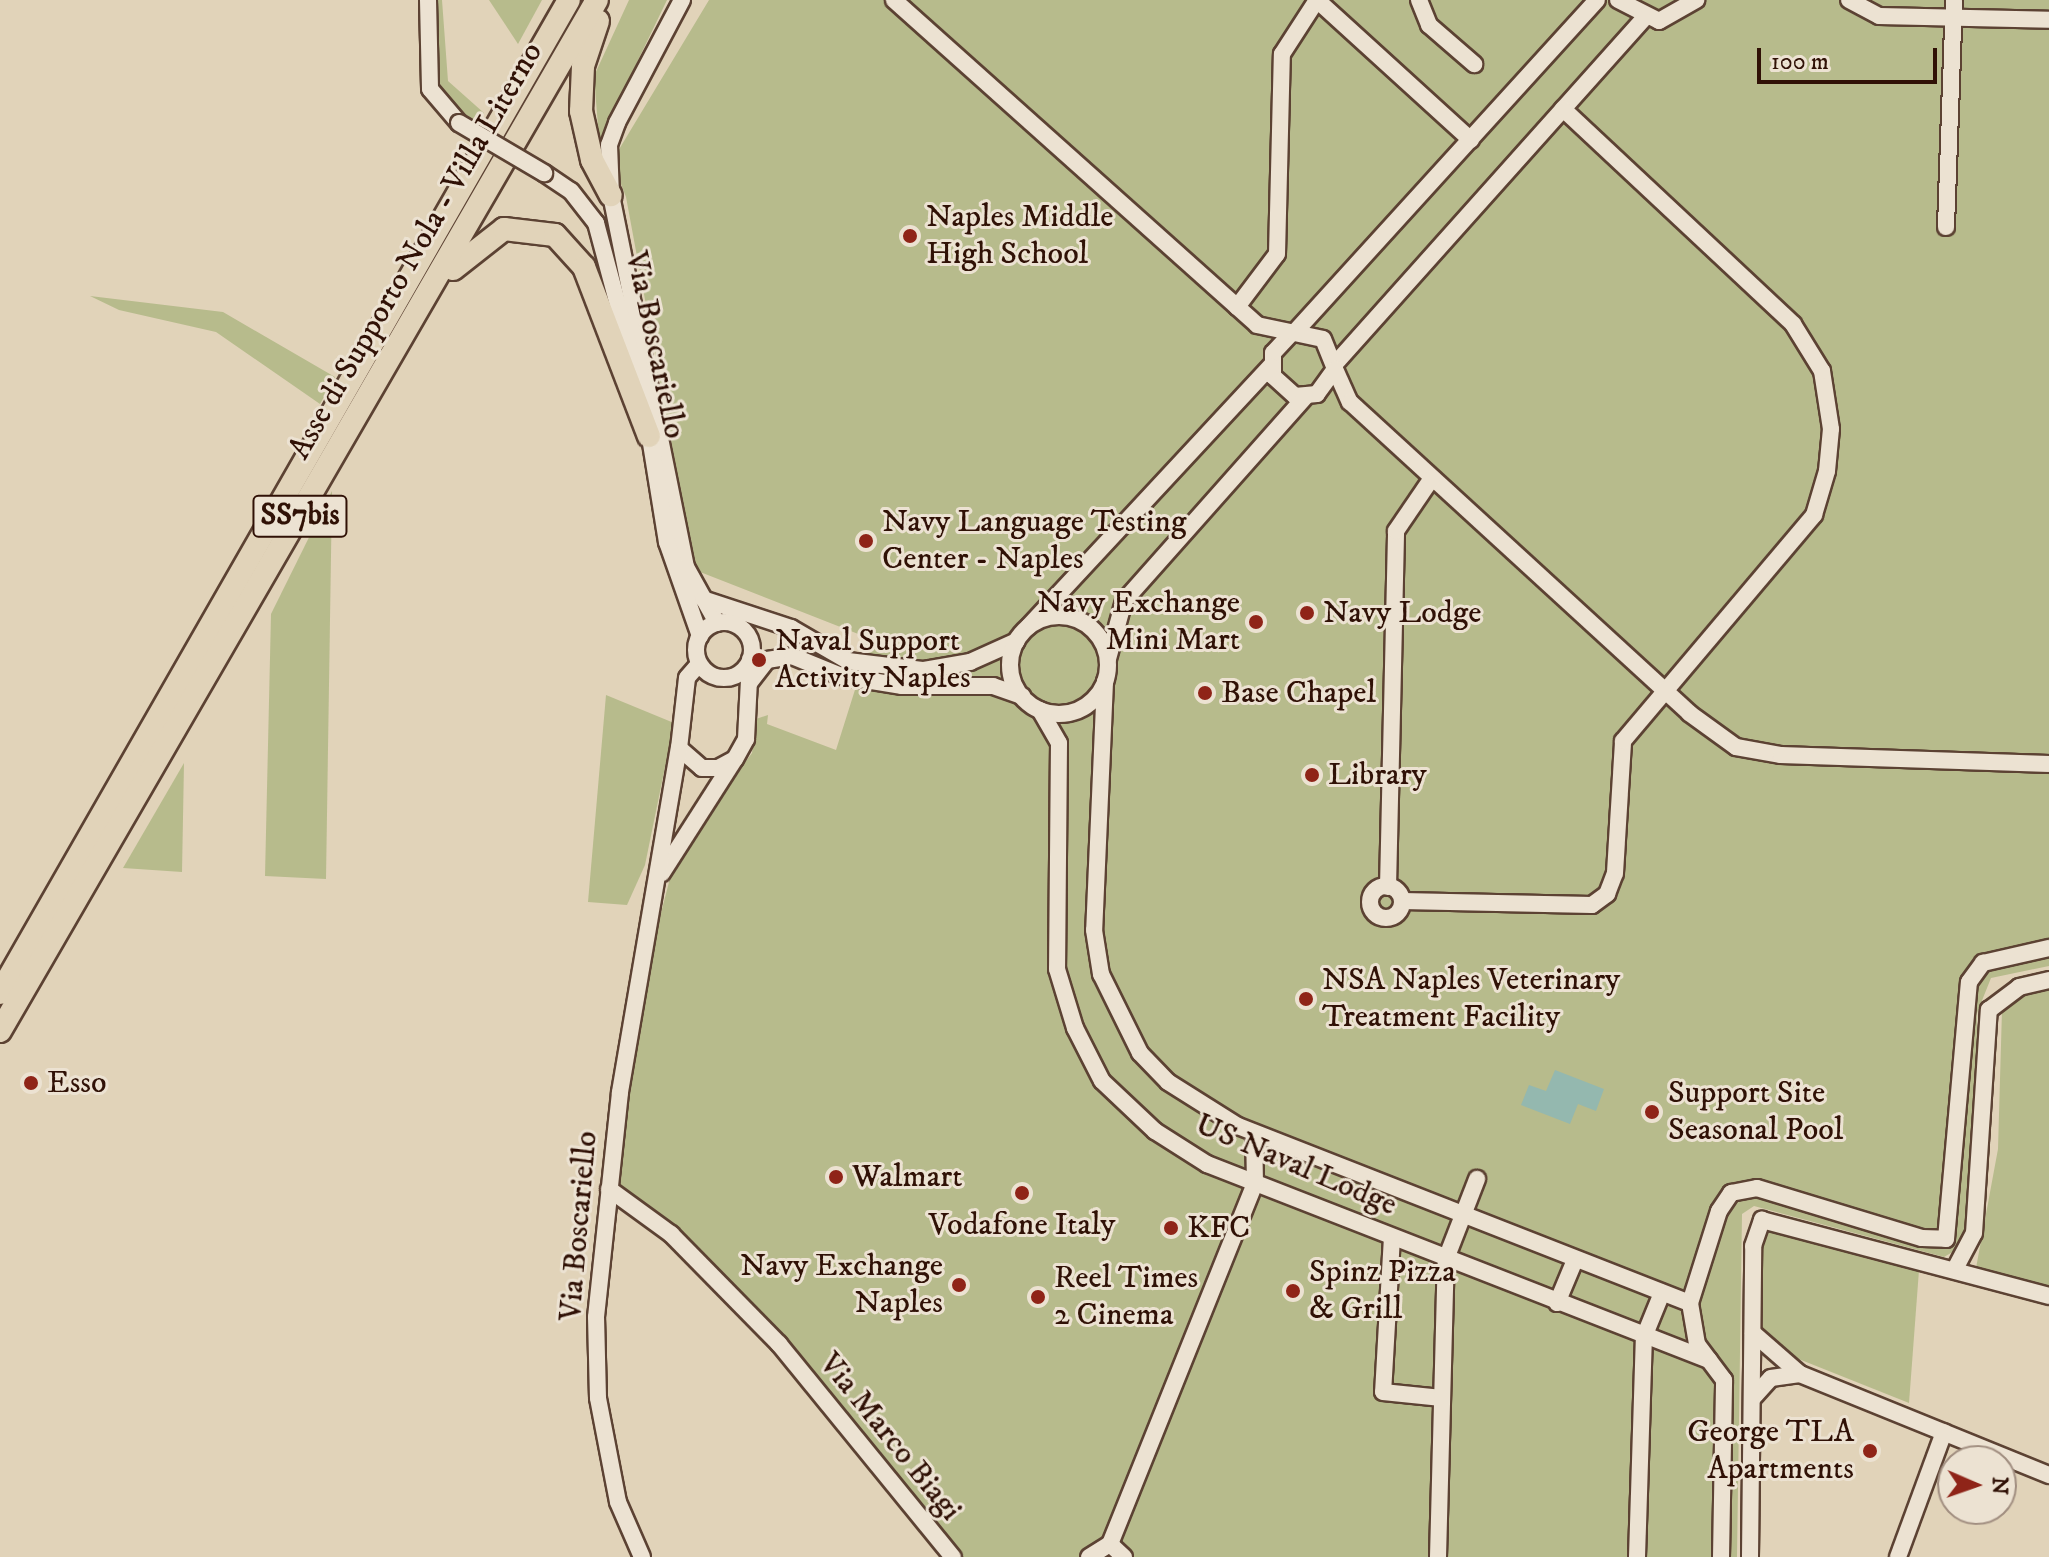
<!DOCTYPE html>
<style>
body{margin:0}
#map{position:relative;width:2049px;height:1557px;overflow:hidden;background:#e1d3b9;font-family:"IM FELL DW Pica",serif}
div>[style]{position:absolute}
.green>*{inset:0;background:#b7bb8c}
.water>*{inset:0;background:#94b8af}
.roads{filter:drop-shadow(2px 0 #5c4233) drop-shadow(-2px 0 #5c4233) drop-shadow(0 2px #5c4233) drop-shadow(0 -2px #5c4233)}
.minor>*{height:16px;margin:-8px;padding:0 8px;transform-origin:8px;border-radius:8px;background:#ece2d2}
.minor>.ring{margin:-8px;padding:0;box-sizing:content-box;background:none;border:16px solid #ece2d2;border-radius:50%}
.highway>*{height:22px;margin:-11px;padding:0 11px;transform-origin:11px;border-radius:11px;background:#e1d3b9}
.bridges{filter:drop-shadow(2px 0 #5c4233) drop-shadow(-2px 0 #5c4233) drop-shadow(0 2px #5c4233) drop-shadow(0 -2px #5c4233)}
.minor-bridge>*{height:16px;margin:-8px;padding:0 8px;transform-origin:8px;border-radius:8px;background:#ece2d2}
.dots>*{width:22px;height:22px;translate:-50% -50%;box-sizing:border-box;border:4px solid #ece2d2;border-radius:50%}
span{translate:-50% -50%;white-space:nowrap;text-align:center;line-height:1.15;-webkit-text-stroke:6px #ece2d2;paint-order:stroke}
.shield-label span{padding:2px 6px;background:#ece2d2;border:2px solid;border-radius:6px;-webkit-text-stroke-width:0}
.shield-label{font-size:30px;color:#301106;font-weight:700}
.poi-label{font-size:32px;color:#301106}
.left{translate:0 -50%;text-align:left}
.right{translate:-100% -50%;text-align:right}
.street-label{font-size:32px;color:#301106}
.north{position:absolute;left:1937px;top:1445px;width:80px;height:80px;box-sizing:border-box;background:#ece2d2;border:2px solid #a18e80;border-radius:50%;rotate:92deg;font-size:22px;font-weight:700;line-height:32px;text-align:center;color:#301106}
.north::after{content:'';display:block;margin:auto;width:28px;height:36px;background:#8f2418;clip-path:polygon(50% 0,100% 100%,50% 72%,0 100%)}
.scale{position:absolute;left:1757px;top:48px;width:180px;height:36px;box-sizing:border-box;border:4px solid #301106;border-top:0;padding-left:10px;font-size:24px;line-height:28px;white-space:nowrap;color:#301106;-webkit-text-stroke:6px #ece2d2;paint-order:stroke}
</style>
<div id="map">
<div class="green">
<i style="clip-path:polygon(435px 0,442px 0,448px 81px,484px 113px,478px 125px,438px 91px)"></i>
<i style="clip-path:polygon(489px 0,542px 0,518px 44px)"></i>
<i style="clip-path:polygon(629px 0,667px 0,600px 139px,601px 164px,594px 76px)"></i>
<i style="clip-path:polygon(709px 0,2049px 0,2049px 966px,1991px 978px,1977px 1013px,1976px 1149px,1963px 1246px,1944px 1257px,1754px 1206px,1742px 1214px,1737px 1557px,962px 1557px,743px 1294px,616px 1187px,640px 994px,676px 855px,752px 753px,756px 719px,768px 715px,767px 724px,836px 750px,871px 639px,695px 570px,626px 197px,612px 161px)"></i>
<i style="clip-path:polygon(90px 296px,223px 312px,335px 377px,320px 404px,216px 332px,119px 310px)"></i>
<i style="clip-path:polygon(332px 491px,326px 879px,265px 876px,271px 614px)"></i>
<i style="clip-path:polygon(606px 695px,674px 723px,645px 865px,627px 905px,588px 902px)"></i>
<i style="clip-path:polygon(184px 763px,182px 872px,123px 868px)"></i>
<i style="clip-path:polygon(2049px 988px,2049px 1287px,1976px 1268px,1998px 1149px,2002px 1010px,2020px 994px)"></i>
<i style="clip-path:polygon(1773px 1228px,1919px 1270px,1909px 1403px,1776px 1350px,1763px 1335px,1760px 1238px)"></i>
</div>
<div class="water">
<i style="clip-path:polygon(1555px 1070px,1604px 1089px,1596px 1111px,1578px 1104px,1570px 1124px,1521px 1105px,1529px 1085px,1546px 1091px)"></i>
</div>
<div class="roads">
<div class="minor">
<i style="left:428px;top:0;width:89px;rotate:88.7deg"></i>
<i style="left:430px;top:89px;width:45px;rotate:49.5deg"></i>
<i style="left:682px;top:0;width:139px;rotate:117.9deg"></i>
<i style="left:617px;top:123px;width:23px;rotate:110deg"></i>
<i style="left:609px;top:145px;width:50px;rotate:87.7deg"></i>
<i style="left:611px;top:195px;width:379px;rotate:78.6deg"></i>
<i style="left:686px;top:567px;width:64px;rotate:61deg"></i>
<i style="left:894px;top:0;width:487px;rotate:41.8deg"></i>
<i style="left:1257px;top:325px;width:67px;rotate:12deg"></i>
<i style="left:1323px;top:339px;width:32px;rotate:68deg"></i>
<i style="left:1335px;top:369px;width:31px;rotate:126deg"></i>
<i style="left:1317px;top:394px;width:22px;rotate:175deg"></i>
<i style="left:1295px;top:396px;width:30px;rotate:-138deg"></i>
<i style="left:1273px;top:376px;width:23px;rotate:-90deg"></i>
<i style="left:1273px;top:353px;width:25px;rotate:-47deg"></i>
<i style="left:1317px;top:0;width:208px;rotate:42.3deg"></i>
<i style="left:1419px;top:0;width:27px;rotate:68deg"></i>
<i style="left:1429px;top:25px;width:60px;rotate:40.9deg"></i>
<i style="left:1618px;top:0;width:46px;rotate:27.1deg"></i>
<i style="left:1659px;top:21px;width:43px;rotate:-29.6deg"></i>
<i style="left:1849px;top:0;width:34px;rotate:28deg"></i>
<i style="left:1879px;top:16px;width:170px;rotate:1.3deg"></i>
<i style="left:544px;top:173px;width:32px;rotate:34deg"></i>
<i style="left:571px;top:191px;width:41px;rotate:52deg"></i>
<i style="left:596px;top:223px;width:185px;rotate:75deg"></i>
<i style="left:1946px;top:227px;width:227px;rotate:-88deg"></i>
<i style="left:1237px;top:307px;width:66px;rotate:-53deg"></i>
<i style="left:1277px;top:254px;width:200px;rotate:-88.6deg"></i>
<i style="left:1282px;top:54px;width:64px;rotate:-57.1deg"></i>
<i style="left:1294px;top:333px;width:450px;rotate:-47.7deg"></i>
<i style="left:1335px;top:364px;width:463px;rotate:-48.2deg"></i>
<i style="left:1335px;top:369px;width:36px;rotate:66deg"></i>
<i style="left:1350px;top:402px;width:460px;rotate:42.5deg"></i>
<i style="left:1689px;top:713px;width:58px;rotate:35.9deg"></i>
<i style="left:1736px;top:747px;width:46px;rotate:10.1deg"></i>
<i style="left:1781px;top:755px;width:268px;rotate:1.9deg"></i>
<i style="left:648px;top:425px;width:119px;rotate:80.8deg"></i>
<i style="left:667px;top:542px;width:100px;rotate:70.7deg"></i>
<i style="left:703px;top:599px;width:93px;rotate:18.2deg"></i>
<i style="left:791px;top:628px;width:66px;rotate:30.1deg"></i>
<i style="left:848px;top:661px;width:77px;rotate:6.8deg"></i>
<i style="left:924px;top:670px;width:47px;rotate:-9.9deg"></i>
<i style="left:970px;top:662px;width:51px;rotate:-24.1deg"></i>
<i class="ring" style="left:1010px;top:616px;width:82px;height:82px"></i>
<i class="ring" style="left:696px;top:622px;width:40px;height:40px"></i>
<i style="left:1029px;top:626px;width:355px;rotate:-47.1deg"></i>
<i style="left:1108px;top:659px;width:60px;rotate:-74.6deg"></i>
<i style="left:1124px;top:601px;width:273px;rotate:-48.4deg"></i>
<i style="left:699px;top:664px;width:18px;rotate:131deg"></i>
<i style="left:687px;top:678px;width:70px;rotate:96.5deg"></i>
<i style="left:679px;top:748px;width:30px;rotate:41deg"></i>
<i style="left:702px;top:768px;width:16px"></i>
<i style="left:718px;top:768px;width:19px;rotate:-28deg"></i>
<i style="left:735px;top:759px;width:23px;rotate:-61deg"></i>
<i style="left:746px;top:739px;width:80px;rotate:-87.1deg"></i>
<i style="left:750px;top:682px;width:28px;rotate:-52deg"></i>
<i style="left:767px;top:660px;width:25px;rotate:-9deg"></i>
<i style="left:792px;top:656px;width:53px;rotate:22.2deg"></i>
<i style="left:841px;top:676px;width:62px;rotate:9.3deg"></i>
<i style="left:902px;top:686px;width:91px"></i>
<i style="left:993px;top:686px;width:31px;rotate:19deg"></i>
<i style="left:1105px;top:682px;width:248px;rotate:92.5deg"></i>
<i style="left:1094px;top:930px;width:45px;rotate:81deg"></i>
<i style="left:1101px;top:974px;width:88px;rotate:63.7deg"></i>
<i style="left:1140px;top:1053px;width:40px;rotate:46deg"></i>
<i style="left:1168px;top:1082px;width:83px;rotate:32.2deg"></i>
<i style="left:1238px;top:1126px;width:485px;rotate:21.4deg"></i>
<i style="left:1040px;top:710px;width:38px;rotate:60deg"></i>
<i style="left:1059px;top:743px;width:226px;rotate:90.5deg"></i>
<i style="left:1057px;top:969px;width:62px;rotate:73deg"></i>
<i style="left:1075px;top:1028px;width:59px;rotate:63deg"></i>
<i style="left:1102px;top:1081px;width:73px;rotate:43.3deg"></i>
<i style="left:1155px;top:1131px;width:62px;rotate:32.4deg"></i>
<i style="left:1207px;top:1164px;width:539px;rotate:21.33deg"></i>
<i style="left:662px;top:873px;width:132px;rotate:-57.4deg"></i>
<i class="ring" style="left:1370px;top:886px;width:16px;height:16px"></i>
<i style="left:1388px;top:887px;width:356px;rotate:-88.7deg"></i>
<i style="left:1396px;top:531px;width:64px;rotate:-55.8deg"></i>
<i style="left:1402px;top:901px;width:190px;rotate:1.2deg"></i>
<i style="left:1592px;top:905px;width:19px;rotate:-36deg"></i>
<i style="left:1607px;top:894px;width:22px;rotate:-69deg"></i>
<i style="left:1615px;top:873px;width:132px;rotate:-86.5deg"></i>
<i style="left:1623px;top:741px;width:296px;rotate:-49.8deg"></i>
<i style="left:1814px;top:515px;width:46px;rotate:-73.5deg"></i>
<i style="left:1827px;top:471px;width:42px;rotate:-84.6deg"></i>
<i style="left:1831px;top:429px;width:59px;rotate:-98.8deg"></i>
<i style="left:1822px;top:371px;width:55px;rotate:-121.7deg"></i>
<i style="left:1793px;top:324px;width:315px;rotate:-136.9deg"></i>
<i style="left:609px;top:1189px;width:77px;rotate:36deg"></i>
<i style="left:671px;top:1234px;width:154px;rotate:45.5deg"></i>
<i style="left:779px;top:1344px;width:275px;rotate:50.8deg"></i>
<i style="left:1392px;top:1237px;width:155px;rotate:93.3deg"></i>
<i style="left:1383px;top:1392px;width:59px;rotate:5.8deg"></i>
<i style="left:1955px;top:1269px;width:41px;rotate:-62.2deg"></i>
<i style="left:1974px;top:1233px;width:224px;rotate:-86.2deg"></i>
<i style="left:1989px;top:1010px;width:38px;rotate:-37deg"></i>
<i style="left:2019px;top:987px;width:31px;rotate:-13deg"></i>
<i style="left:1557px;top:1303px;width:47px;rotate:-67.3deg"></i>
<i style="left:1753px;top:1333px;width:62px;rotate:41.1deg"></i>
<i style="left:1800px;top:1374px;width:269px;rotate:22.1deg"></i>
<i style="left:1752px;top:1399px;width:28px;rotate:-48deg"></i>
<i style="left:1771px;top:1378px;width:29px;rotate:-8deg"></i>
<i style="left:642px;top:1557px;width:60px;rotate:-113.6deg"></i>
<i style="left:618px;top:1502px;width:106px;rotate:-100.9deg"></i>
<i style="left:598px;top:1398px;width:81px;rotate:-91.4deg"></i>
<i style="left:596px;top:1317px;width:226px;rotate:-83.9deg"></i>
<i style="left:620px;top:1092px;width:349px;rotate:-80.3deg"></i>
<i style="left:1089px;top:1557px;width:25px;rotate:-32deg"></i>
<i style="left:1124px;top:1557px;width:19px;rotate:-137deg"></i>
<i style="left:1110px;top:1544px;width:389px;rotate:-68.1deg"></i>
<i style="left:1255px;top:1183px;width:50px;rotate:-91.1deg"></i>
<i style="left:1438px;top:1557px;width:298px;rotate:-88.5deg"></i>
<i style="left:1446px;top:1259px;width:86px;rotate:-68.8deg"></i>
<i style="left:1637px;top:1557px;width:220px;rotate:-88.2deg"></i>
<i style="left:1644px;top:1337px;width:48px;rotate:-67.8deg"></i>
<i style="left:1721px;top:1557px;width:177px;rotate:-89deg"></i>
<i style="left:1724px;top:1380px;width:45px;rotate:-126.9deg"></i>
<i style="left:1697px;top:1344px;width:42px;rotate:-99.7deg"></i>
<i style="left:1690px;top:1303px;width:96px;rotate:-72.5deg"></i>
<i style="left:1719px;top:1211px;width:22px;rotate:-56deg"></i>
<i style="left:1731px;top:1193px;width:26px;rotate:-11deg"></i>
<i style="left:1757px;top:1188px;width:172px;rotate:16.9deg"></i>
<i style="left:1922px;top:1238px;width:24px;rotate:2deg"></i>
<i style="left:1946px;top:1239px;width:258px;rotate:-84.9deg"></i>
<i style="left:1969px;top:982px;width:24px;rotate:-54deg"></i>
<i style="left:1983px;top:963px;width:68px;rotate:-12.8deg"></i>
<i style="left:1750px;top:1557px;width:311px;rotate:-89.4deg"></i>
<i style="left:1753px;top:1246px;width:28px;rotate:-71deg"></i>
<i style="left:1762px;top:1220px;width:297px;rotate:14.8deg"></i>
<i style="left:1898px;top:1557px;width:133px;rotate:-69.8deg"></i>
</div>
<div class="highway">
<i style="left:598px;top:21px;width:47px;rotate:108.4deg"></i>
<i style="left:583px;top:66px;width:45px;rotate:92.5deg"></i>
<i style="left:581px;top:111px;width:50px;rotate:77.3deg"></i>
<i style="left:592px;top:160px;width:40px;rotate:62deg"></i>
<i style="left:453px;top:269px;width:65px;rotate:-38.1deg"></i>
<i style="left:504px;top:229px;width:51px;rotate:6.7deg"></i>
<i style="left:555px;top:235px;width:43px;rotate:47.8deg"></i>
<i style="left:584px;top:267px;width:181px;rotate:69deg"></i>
<i style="left:0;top:993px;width:1144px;rotate:-60.19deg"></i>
<i style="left:0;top:1031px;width:1191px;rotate:-59.93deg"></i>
</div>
</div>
<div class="bridges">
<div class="minor-bridge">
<i style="left:459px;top:123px;width:99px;rotate:30.5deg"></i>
</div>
</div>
<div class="dots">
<i style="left:910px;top:236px;background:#8f2418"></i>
<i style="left:866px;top:541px;background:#8f2418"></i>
<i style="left:1307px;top:613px;background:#8f2418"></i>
<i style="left:1256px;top:622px;background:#8f2418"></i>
<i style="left:759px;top:660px;background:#8f2418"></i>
<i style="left:1205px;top:693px;background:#8f2418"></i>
<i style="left:1312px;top:775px;background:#8f2418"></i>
<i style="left:1306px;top:999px;background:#8f2418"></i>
<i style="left:31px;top:1083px;background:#8f2418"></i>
<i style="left:1652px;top:1112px;background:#8f2418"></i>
<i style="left:836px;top:1177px;background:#8f2418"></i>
<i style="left:1022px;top:1193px;background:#8f2418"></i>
<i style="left:1171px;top:1228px;background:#8f2418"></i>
<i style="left:959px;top:1285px;background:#8f2418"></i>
<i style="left:1293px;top:1291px;background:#8f2418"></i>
<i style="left:1038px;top:1297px;background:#8f2418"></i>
<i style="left:1870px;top:1451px;background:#8f2418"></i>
</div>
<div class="shield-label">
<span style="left:300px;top:516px">SS7bis</span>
</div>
<div class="poi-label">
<span class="left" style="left:926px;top:236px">Naples Middle<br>High School</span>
<span class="left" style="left:882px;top:541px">Navy Language Testing<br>Center - Naples</span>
<span class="right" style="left:1240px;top:622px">Navy Exchange<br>Mini Mart</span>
<span class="left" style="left:1323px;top:613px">Navy Lodge</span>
<span class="left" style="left:775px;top:660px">Naval Support<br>Activity Naples</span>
<span class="left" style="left:1221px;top:693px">Base Chapel</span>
<span class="left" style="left:1328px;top:775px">Library</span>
<span class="left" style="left:1322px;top:999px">NSA Naples Veterinary<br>Treatment Facility</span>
<span class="left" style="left:47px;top:1083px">Esso</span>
<span class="left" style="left:1668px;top:1112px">Support Site<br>Seasonal Pool</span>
<span class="left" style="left:852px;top:1177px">Walmart</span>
<span style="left:1022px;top:1225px">Vodafone Italy</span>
<span class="left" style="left:1187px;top:1228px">KFC</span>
<span class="right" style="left:943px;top:1285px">Navy Exchange<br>Naples</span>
<span class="left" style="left:1309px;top:1291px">Spinz Pizza<br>&amp; Grill</span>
<span class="left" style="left:1054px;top:1297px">Reel Times<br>2 Cinema</span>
<span class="right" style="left:1854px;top:1451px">George TLA<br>Apartments</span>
</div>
<div class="street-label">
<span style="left:416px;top:251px;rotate:-60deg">Asse di Supporto Nola - Villa Literno</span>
<span style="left:655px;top:345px;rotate:78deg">Via Boscariello</span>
<span style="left:1296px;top:1165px;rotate:23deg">US Naval Lodge</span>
<span style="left:579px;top:1226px;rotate:-85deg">Via Boscariello</span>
<span style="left:890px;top:1437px;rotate:51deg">Via Marco Biagi</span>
</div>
<div class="north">N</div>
<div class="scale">100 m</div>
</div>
